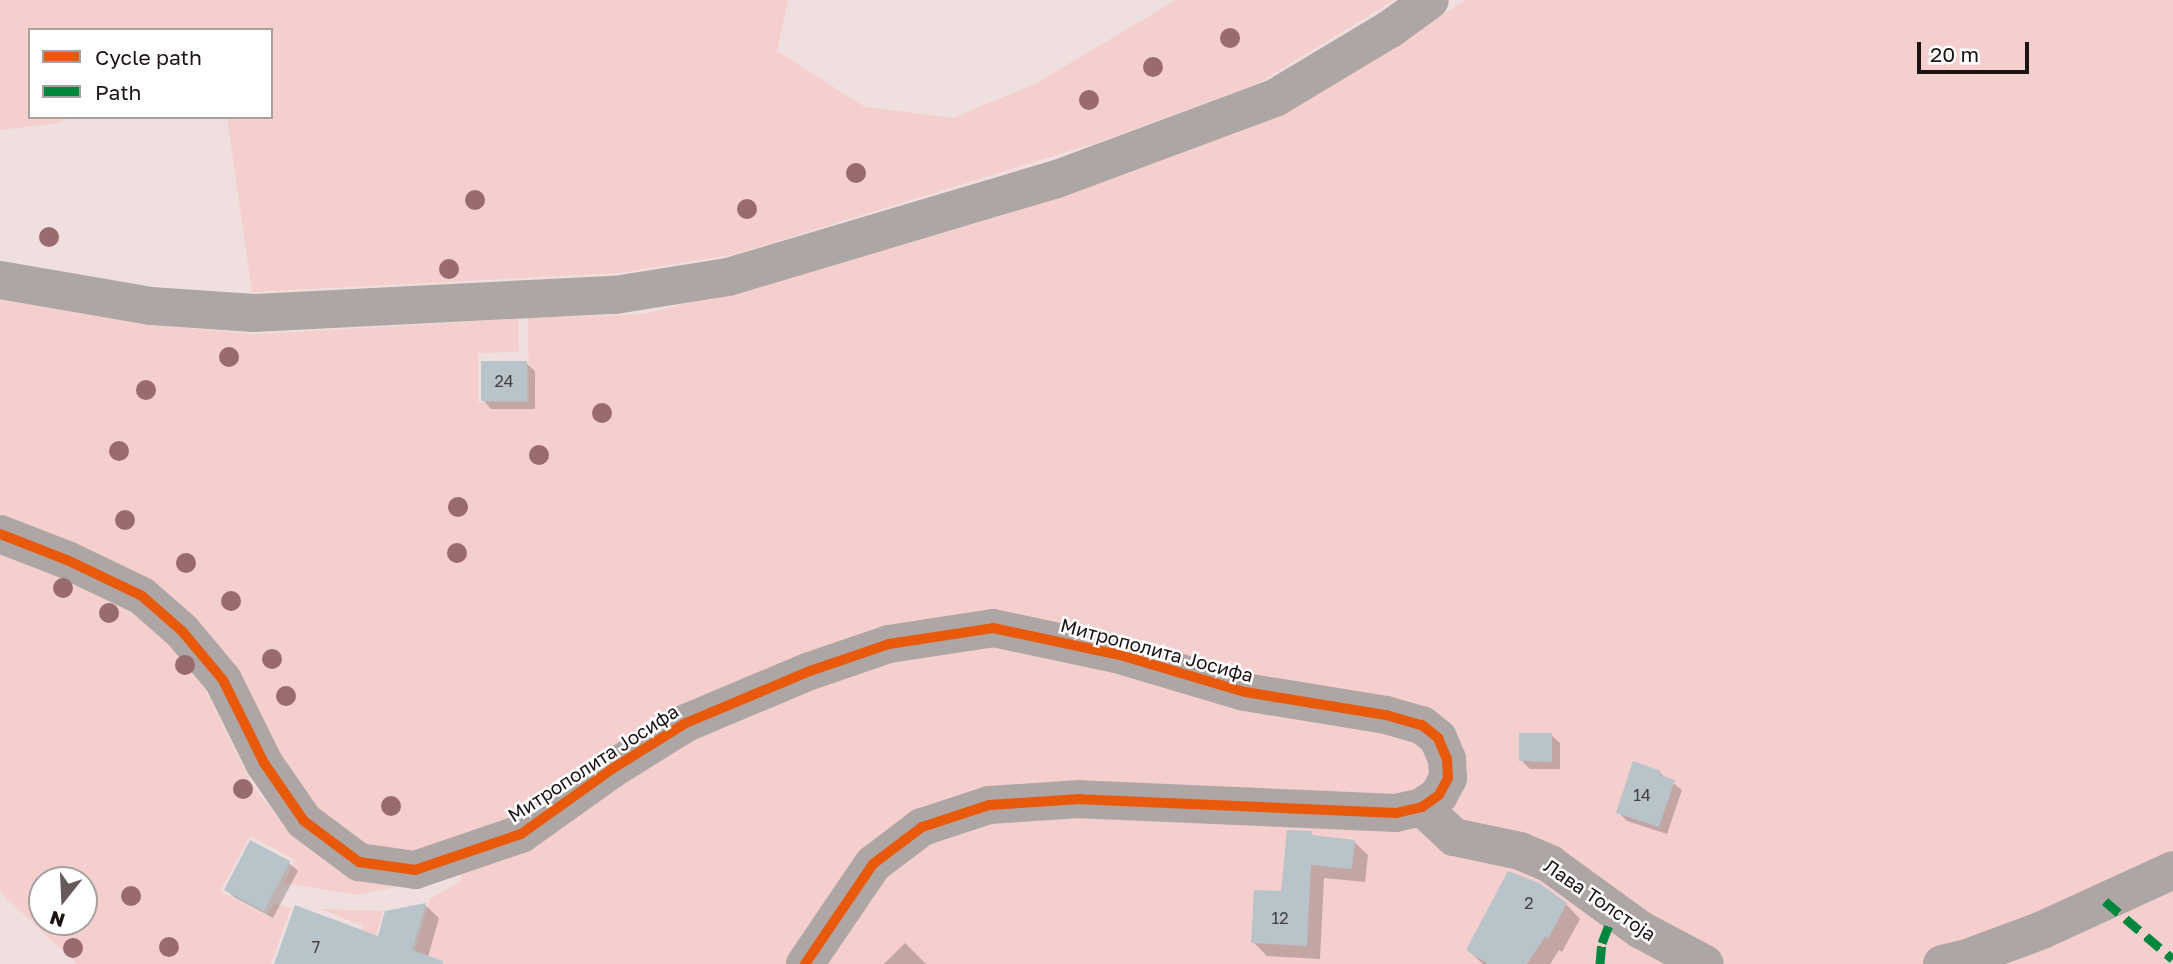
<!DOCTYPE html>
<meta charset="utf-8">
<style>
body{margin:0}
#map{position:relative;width:2173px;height:964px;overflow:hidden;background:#efdfde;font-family:"Golos Text",sans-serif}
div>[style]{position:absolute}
.green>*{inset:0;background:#f4cfce}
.shadow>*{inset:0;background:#0003}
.building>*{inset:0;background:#b8c4c9}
.minor>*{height:38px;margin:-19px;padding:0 19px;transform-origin:19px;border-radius:19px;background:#aea6a5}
.tertiary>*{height:38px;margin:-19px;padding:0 19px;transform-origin:19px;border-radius:19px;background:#aea6a5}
.quiet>*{height:9px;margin-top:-4.5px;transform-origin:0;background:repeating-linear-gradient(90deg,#00873e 0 18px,transparent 0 27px)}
.cycleway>*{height:10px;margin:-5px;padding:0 5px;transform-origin:5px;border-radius:5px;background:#e8590c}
.trees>*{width:20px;height:20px;margin:-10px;border-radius:50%;background:#996a6e}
span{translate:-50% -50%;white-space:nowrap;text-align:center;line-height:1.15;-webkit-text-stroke:5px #fff;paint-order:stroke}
.number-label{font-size:16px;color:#443f40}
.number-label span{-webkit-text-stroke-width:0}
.street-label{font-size:19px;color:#1d1313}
.legend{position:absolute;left:28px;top:28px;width:245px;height:91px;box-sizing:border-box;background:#fff;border:2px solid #a5a1a1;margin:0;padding:9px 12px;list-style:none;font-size:21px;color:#1d1313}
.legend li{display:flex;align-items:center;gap:14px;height:35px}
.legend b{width:35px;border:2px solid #a5a1a1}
.north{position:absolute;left:28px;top:866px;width:70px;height:70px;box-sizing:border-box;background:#fff;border:2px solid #a5a1a1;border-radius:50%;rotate:198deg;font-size:19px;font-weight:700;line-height:28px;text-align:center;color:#1d1313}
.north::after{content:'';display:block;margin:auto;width:24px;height:32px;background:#665a5a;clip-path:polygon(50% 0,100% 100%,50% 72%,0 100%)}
.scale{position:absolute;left:1917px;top:42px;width:112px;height:32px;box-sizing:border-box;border:4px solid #1d1313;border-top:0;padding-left:9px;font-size:21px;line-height:24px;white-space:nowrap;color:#1d1313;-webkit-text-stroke:5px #fff;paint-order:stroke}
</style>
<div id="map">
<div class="green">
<i style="clip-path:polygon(0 0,788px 0,777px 51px,865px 107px,953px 118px,1035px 84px,1176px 0,1394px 0,1259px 83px,1102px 141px,736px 254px,620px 273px,252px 292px,227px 117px,271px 117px,271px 30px,30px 30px,30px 117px,70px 117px,58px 123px,0 130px)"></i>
<i style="clip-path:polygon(1466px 0,2173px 0,2173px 964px,411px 964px,430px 899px,461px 881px,461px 855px,364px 845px,314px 809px,278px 750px,63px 539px,0 514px,0 297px,148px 325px,257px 334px,518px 319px,519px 352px,478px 353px,478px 402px,529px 403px,528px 318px,643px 314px,786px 279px,997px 217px,1120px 175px,1332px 84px)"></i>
<i style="clip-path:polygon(evenodd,0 550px,119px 605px,147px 623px,175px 648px,200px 679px,252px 785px,278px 818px,309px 847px,364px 877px,395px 887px,358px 895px,284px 883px,295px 860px,250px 836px,220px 891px,267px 916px,274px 904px,291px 908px,271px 964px,77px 964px,0 892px,0 550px,42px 880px,84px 880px,84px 922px,42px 922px,42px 880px)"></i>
<i style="clip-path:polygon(320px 909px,383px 911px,368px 964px,349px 964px,363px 926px)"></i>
</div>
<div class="shadow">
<i style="clip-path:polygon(526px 363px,535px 371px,535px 409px,491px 409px,483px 400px)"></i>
<i style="clip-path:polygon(1551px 735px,1560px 743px,1560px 769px,1530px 769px,1521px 760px)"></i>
<i style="clip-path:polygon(1660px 773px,1682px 790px,1667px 834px,1627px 821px,1618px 812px)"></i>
<i style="clip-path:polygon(1311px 833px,1316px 838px,1354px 842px,1368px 855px,1365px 882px,1324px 878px,1320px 959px,1267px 956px,1253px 942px,1282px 893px)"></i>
<i style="clip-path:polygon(251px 842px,289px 863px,298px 871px,273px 918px,235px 898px,226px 890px)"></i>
<i style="clip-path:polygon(1566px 904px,1580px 919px,1562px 952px,1559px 950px,1550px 964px,1483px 964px,1468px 950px)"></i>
<i style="clip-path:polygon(425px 905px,439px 918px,426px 964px,275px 964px,379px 939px,387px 913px)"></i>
<i style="clip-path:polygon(905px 943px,926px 964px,884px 964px)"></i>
</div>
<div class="building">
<i style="clip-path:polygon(481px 361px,527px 361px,527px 401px,481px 401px)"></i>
<i style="clip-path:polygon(1519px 733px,1552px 733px,1552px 762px,1519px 761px)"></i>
<i style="clip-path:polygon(1633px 761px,1661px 771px,1660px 775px,1675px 780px,1659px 827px,1616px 813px)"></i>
<i style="clip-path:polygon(1287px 830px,1312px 831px,1312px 835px,1355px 840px,1352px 869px,1311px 865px,1307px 946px,1251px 943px,1254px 890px,1281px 891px)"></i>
<i style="clip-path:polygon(250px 840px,290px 861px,264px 911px,224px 890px)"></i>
<i style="clip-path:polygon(1508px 871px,1539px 883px,1567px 903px,1548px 939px,1545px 937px,1527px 964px,1488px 964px,1466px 950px)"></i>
<i style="clip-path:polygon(426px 903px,412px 950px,443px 961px,443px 964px,274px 964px,295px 905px,378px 936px,385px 911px)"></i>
</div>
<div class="minor">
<i style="left:1422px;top:807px;width:44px;rotate:43.2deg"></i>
<i style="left:1454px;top:837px;width:67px;rotate:12deg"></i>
<i style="left:1520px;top:851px;width:33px;rotate:23deg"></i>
<i style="left:1550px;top:864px;width:112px;rotate:36deg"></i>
<i style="left:1641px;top:930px;width:72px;rotate:28deg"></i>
<i style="left:1942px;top:964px;width:23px;rotate:-13deg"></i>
<i style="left:1964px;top:959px;width:81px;rotate:-20.2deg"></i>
<i style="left:2040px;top:931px;width:146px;rotate:-24.6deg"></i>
</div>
<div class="tertiary">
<i style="left:0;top:280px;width:153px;rotate:9.8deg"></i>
<i style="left:151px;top:306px;width:103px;rotate:3.9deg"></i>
<i style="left:254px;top:313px;width:361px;rotate:-2.9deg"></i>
<i style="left:615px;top:295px;width:114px;rotate:-9.1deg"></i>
<i style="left:728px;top:277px;width:343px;rotate:-16.6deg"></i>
<i style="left:1057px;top:179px;width:233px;rotate:-20.4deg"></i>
<i style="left:1275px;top:98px;width:134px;rotate:-31deg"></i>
<i style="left:1390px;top:29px;width:49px;rotate:-35.9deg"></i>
<i style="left:0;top:534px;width:72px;rotate:21.2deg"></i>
<i style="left:67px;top:560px;width:83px;rotate:25.6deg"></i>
<i style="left:142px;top:596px;width:53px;rotate:41.2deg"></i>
<i style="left:182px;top:631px;width:64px;rotate:50.1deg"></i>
<i style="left:223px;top:680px;width:93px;rotate:63.7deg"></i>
<i style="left:264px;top:763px;width:70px;rotate:55.4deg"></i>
<i style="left:304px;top:821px;width:69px;rotate:36.7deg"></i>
<i style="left:359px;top:862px;width:57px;rotate:8.1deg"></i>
<i style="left:415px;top:870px;width:112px;rotate:-18.8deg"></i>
<i style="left:521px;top:834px;width:112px;rotate:-35.5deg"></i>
<i style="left:612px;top:769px;width:87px;rotate:-31.9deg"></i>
<i style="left:686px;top:723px;width:134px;rotate:-22.8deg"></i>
<i style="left:810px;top:671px;width:83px;rotate:-18.9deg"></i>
<i style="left:889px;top:644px;width:105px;rotate:-8.7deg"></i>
<i style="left:993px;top:628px;width:130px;rotate:12deg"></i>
<i style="left:1120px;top:655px;width:130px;rotate:16.5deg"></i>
<i style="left:1245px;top:692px;width:143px;rotate:9.3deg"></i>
<i style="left:1386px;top:715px;width:37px;rotate:16deg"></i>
<i style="left:1422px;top:725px;width:21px;rotate:39deg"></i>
<i style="left:1438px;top:738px;width:23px;rotate:67deg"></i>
<i style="left:1447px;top:759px;width:19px;rotate:87deg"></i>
<i style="left:1448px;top:778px;width:19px;rotate:118deg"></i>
<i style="left:1439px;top:795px;width:21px;rotate:145deg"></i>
<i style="left:1422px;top:807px;width:27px;rotate:167deg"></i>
<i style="left:1396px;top:813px;width:316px;rotate:-177.5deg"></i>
<i style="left:1080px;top:799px;width:91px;rotate:176.2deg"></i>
<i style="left:989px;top:805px;width:71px;rotate:161.8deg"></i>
<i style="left:922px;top:827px;width:61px;rotate:142.9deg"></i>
<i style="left:873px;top:864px;width:121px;rotate:124.2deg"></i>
</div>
<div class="quiet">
<i style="left:2105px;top:901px;width:89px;rotate:40.5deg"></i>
<i style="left:1600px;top:964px;width:21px;rotate:-85deg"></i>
<i style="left:1602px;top:943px;width:34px;rotate:-69deg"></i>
</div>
<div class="cycleway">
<i style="left:0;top:534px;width:72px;rotate:21.2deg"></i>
<i style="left:67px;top:560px;width:83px;rotate:25.6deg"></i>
<i style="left:142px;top:596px;width:53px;rotate:41.2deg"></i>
<i style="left:182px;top:631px;width:64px;rotate:50.1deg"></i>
<i style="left:223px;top:680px;width:93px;rotate:63.7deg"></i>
<i style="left:264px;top:763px;width:70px;rotate:55.4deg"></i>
<i style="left:304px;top:821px;width:69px;rotate:36.7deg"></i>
<i style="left:359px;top:862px;width:57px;rotate:8.1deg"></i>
<i style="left:415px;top:870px;width:112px;rotate:-18.8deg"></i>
<i style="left:521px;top:834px;width:112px;rotate:-35.5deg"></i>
<i style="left:612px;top:769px;width:87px;rotate:-31.9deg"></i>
<i style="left:686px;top:723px;width:134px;rotate:-22.8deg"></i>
<i style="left:810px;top:671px;width:83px;rotate:-18.9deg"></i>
<i style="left:889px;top:644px;width:105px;rotate:-8.7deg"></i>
<i style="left:993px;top:628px;width:130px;rotate:12deg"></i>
<i style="left:1120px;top:655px;width:130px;rotate:16.5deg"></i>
<i style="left:1245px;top:692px;width:143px;rotate:9.3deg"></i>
<i style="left:1386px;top:715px;width:37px;rotate:16deg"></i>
<i style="left:1422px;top:725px;width:21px;rotate:39deg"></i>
<i style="left:1438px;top:738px;width:23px;rotate:67deg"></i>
<i style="left:1447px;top:759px;width:19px;rotate:87deg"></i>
<i style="left:1448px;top:778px;width:19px;rotate:118deg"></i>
<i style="left:1439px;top:795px;width:21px;rotate:145deg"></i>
<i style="left:1422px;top:807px;width:27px;rotate:167deg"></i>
<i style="left:1396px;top:813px;width:316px;rotate:-177.5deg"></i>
<i style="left:1080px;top:799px;width:91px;rotate:176.2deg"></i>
<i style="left:989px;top:805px;width:71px;rotate:161.8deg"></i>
<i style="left:922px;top:827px;width:61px;rotate:142.9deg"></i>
<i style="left:873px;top:864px;width:121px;rotate:124.2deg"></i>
</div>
<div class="trees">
<i style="left:1230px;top:38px"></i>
<i style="left:1153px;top:67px"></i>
<i style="left:1089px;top:100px"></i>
<i style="left:856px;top:173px"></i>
<i style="left:475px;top:200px"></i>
<i style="left:747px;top:209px"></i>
<i style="left:49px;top:237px"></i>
<i style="left:449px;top:269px"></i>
<i style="left:229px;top:357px"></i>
<i style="left:146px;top:390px"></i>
<i style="left:602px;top:413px"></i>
<i style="left:119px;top:451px"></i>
<i style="left:539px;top:455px"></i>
<i style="left:458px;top:507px"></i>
<i style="left:125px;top:520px"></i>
<i style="left:457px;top:553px"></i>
<i style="left:186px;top:563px"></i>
<i style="left:63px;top:588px"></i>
<i style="left:231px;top:601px"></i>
<i style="left:109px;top:613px"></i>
<i style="left:272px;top:659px"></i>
<i style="left:185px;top:665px"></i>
<i style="left:286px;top:696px"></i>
<i style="left:243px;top:789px"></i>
<i style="left:391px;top:806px"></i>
<i style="left:131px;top:896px"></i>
<i style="left:169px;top:947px"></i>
<i style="left:73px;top:948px"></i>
</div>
<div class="number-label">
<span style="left:504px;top:381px">24</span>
<span style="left:1642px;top:795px">14</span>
<span style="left:1529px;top:903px">2</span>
<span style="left:1280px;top:918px">12</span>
<span style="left:316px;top:947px">7</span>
</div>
<div class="street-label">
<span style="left:1157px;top:650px;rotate:15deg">Митрополита Јосифа</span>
<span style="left:593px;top:763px;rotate:-33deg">Митрополита Јосифа</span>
<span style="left:1600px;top:900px;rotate:34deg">Лава Толстоја</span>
</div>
<ul class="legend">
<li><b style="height:9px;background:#e8590c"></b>Cycle path</li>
<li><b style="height:9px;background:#00873e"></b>Path</li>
</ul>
<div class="north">N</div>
<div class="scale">20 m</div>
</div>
